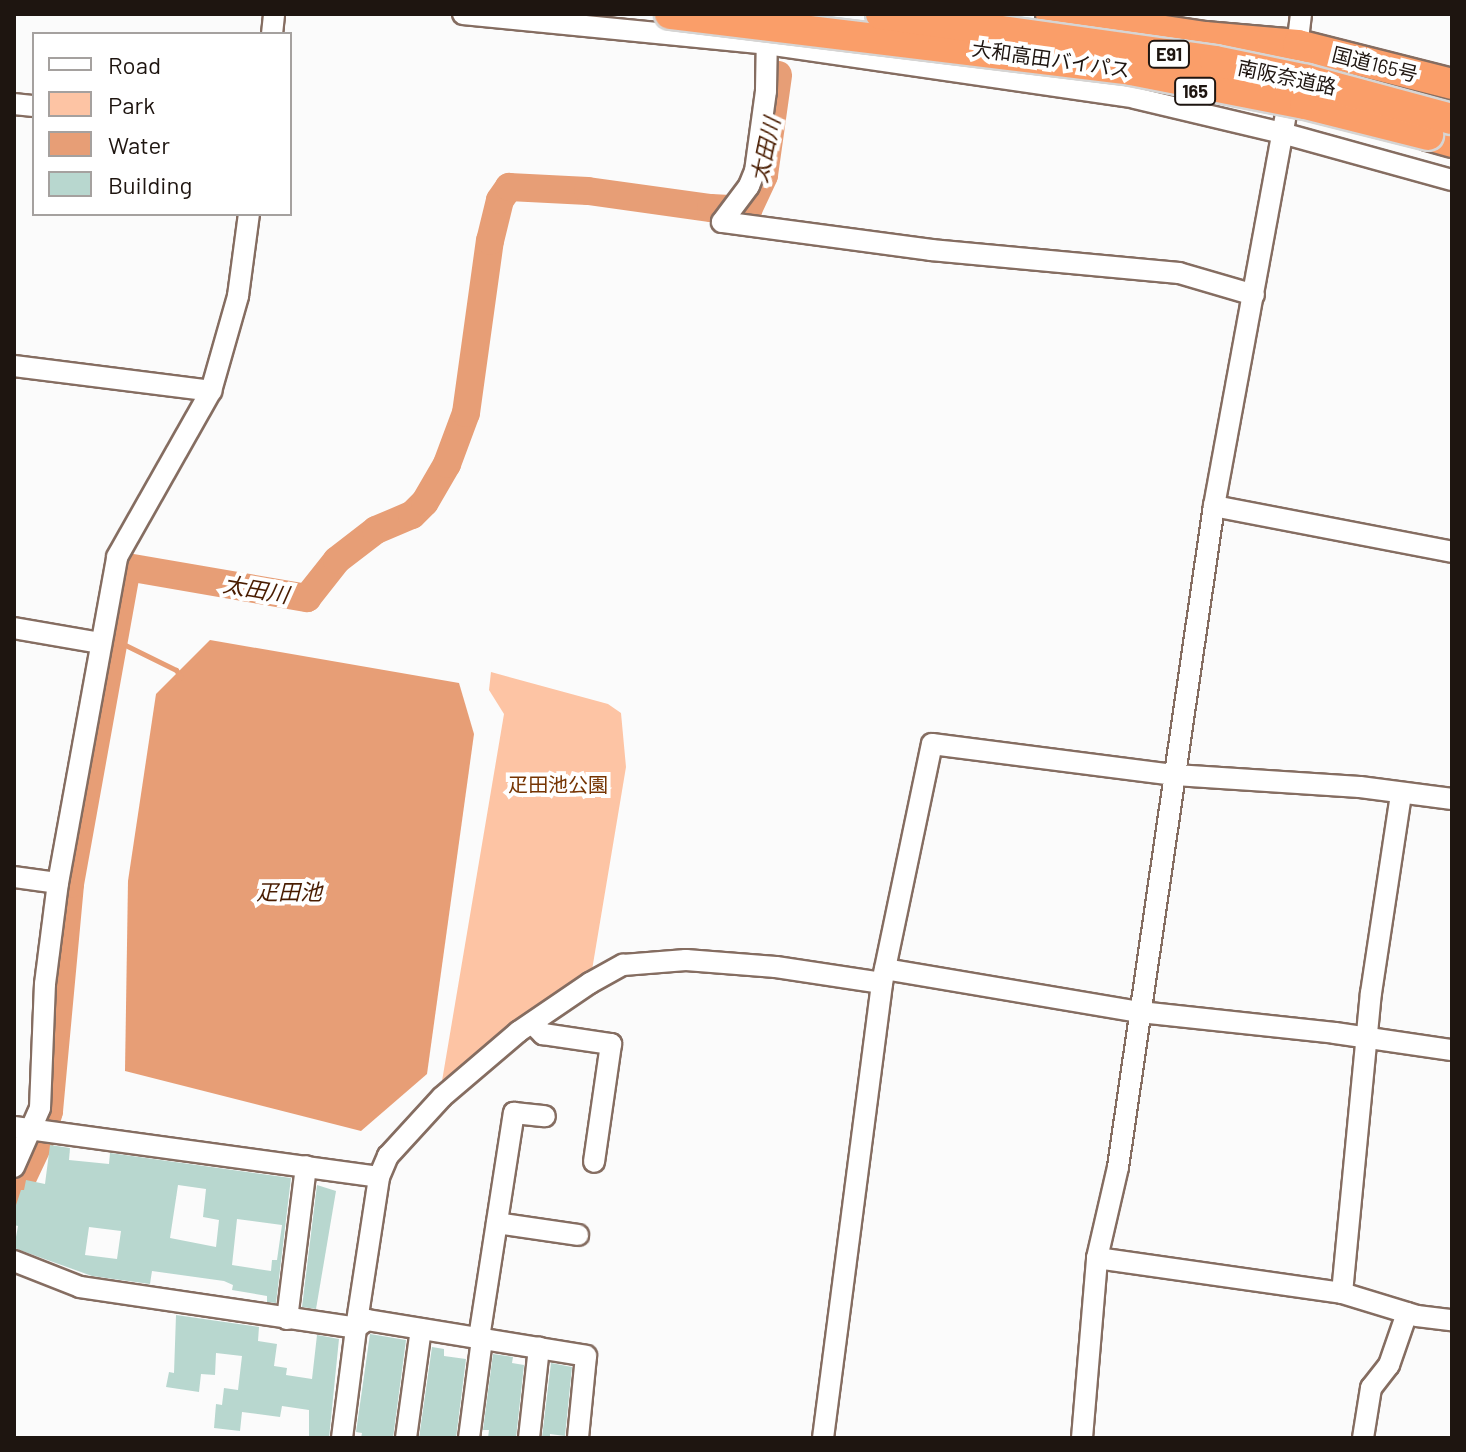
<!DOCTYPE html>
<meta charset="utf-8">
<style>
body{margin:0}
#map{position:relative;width:1466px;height:1452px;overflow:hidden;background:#fbfbfb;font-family:Barlow,"Noto Sans JP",sans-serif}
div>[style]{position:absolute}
.green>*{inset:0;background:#fdc4a4}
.water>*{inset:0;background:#e79e76}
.stream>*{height:5px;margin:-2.5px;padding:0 2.5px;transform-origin:2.5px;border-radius:2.5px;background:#e79e76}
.river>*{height:28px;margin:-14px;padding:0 14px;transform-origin:14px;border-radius:14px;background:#e79e76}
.building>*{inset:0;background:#b8d7cf}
.roads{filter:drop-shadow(2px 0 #856d61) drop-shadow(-2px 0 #856d61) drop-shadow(0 2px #856d61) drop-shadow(0 -2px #856d61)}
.minor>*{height:20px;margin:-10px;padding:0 10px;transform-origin:10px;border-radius:10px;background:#fff}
.highway>*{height:30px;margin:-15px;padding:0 15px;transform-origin:15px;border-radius:15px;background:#fa9e69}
.bridges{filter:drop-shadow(2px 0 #d6d5d4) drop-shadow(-2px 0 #d6d5d4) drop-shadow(0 2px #d6d5d4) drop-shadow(0 -2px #d6d5d4)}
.highway-bridge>*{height:30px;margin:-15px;padding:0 15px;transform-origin:15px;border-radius:15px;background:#fa9e69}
span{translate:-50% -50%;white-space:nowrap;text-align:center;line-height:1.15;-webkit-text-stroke:8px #fff;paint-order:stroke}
.shield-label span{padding:2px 6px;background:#fff;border:2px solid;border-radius:6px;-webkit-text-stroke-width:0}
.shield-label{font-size:18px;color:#1e1510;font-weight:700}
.street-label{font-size:20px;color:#1e1510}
.park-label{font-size:20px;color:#763503}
.water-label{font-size:22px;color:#491c00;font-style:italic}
.frame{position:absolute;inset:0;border:16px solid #1e1510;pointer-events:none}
.legend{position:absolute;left:32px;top:32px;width:260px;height:184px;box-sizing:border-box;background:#fff;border:2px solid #a5a19f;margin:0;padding:10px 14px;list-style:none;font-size:24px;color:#1e1510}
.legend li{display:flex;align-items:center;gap:16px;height:40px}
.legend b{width:40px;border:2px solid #a5a19f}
</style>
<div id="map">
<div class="green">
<i style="clip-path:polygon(491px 672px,608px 704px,621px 713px,626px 767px,591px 976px,441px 1087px,504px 714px,489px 690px)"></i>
</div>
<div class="water">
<i style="clip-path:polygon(210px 640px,459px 683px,474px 734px,427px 1074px,361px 1131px,125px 1071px,128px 881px,156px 694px)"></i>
</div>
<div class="stream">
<i style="left:107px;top:636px;width:77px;rotate:26.2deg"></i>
<i style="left:176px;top:670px;width:9px;rotate:54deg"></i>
</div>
<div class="river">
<i style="left:14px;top:1196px;width:61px;rotate:-64.7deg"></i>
<i style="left:40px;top:1141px;width:31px;rotate:-73deg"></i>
<i style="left:49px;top:1111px;width:228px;rotate:-84.7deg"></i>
<i style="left:70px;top:884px;width:322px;rotate:-79.8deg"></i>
<i style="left:127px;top:567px;width:183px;rotate:9.8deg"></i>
<i style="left:307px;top:598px;width:48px;rotate:-51.7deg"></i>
<i style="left:337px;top:560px;width:49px;rotate:-37.6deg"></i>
<i style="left:376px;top:530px;width:39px;rotate:-23deg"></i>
<i style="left:412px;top:515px;width:18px;rotate:-45deg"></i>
<i style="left:425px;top:502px;width:44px;rotate:-59.9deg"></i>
<i style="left:447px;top:464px;width:54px;rotate:-69.6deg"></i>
<i style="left:466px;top:413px;width:174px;rotate:-82.1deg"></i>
<i style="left:490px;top:241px;width:42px;rotate:-76.3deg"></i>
<i style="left:500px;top:200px;width:16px;rotate:-55deg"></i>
<i style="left:509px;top:187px;width:79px;rotate:2.9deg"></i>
<i style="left:588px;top:191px;width:124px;rotate:7.9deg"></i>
<i style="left:711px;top:208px;width:37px;rotate:3deg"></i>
<i style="left:748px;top:210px;width:38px;rotate:-65deg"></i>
<i style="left:764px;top:175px;width:101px;rotate:-82deg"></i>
</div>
<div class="building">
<i style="clip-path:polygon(evenodd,50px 1145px,70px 1148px,69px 1160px,109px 1164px,110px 1153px,291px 1178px,276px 1303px,267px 1302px,267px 1296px,232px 1290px,233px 1285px,224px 1281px,152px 1271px,150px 1284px,92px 1276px,14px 1248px,18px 1226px,14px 1225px,14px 1211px,21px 1190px,24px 1190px,26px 1180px,45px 1184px,50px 1145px,178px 1185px,206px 1189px,203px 1217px,219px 1220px,216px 1247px,170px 1238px,178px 1185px,50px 1145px,237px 1219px,282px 1225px,277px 1260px,272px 1260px,271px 1271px,232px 1265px,237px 1219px,50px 1145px,89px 1227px,121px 1231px,117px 1259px,85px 1255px,89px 1227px)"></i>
<i style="clip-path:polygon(317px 1185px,336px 1191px,316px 1309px,302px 1307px)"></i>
<i style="clip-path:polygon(176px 1315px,259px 1327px,258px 1341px,277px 1344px,274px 1366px,287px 1368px,286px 1375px,312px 1379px,317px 1335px,339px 1339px,329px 1438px,309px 1438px,309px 1410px,282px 1406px,280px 1417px,242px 1412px,240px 1431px,214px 1428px,216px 1404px,222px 1405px,224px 1388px,238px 1390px,242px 1356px,216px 1353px,215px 1375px,201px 1374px,199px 1392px,166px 1387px,169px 1372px,174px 1373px)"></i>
<i style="clip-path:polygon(370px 1334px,406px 1340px,393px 1438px,361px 1438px,362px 1433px,356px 1432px)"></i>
<i style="clip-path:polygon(432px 1347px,444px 1349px,444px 1356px,466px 1359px,456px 1438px,419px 1438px)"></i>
<i style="clip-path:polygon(493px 1354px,513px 1357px,512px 1363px,524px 1365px,516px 1438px,488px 1438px,489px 1430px,483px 1430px)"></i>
<i style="clip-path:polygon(551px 1363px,572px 1367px,565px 1436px,550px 1434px,550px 1438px,542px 1437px)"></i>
</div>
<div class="roads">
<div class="minor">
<i style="left:463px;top:14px;width:305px;rotate:5.6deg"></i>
<i style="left:767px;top:44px;width:372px;rotate:8.3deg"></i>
<i style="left:1135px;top:98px;width:151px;rotate:13.4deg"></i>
<i style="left:1282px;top:133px;width:176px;rotate:15.5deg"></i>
<i style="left:767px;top:32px;width:59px;rotate:91deg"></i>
<i style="left:766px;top:91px;width:81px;rotate:97.8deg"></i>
<i style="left:755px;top:171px;width:16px;rotate:112deg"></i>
<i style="left:749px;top:186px;width:45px;rotate:126.9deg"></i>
<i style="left:722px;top:222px;width:211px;rotate:7.6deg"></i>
<i style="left:931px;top:250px;width:249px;rotate:5.3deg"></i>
<i style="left:1179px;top:273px;width:78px;rotate:16.3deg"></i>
<i style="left:272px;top:34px;width:20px;rotate:-84deg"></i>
<i style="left:1296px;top:56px;width:42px;rotate:-83.2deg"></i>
<i style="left:14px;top:104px;width:20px;rotate:6deg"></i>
<i style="left:14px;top:366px;width:199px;rotate:7.2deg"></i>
<i style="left:1214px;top:506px;width:242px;rotate:10.9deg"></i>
<i style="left:14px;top:628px;width:87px;rotate:9.9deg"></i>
<i style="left:14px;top:877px;width:44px;rotate:7.8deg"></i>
<i style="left:885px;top:969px;width:259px;rotate:9.6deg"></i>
<i style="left:1140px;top:1012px;width:196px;rotate:6.1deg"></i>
<i style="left:1335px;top:1033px;width:118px;rotate:8.3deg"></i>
<i style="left:532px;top:1023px;width:16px;rotate:45deg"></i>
<i style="left:543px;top:1034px;width:69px;rotate:8.4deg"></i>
<i style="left:611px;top:1044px;width:119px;rotate:98.2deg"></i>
<i style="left:14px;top:1127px;width:368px;rotate:7.8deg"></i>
<i style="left:14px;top:1167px;width:64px;rotate:-66.2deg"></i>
<i style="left:40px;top:1108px;width:124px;rotate:-87.7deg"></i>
<i style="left:45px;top:984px;width:102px;rotate:-82.7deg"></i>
<i style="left:58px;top:883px;width:331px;rotate:-79.7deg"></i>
<i style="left:117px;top:557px;width:191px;rotate:-60.5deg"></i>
<i style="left:211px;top:391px;width:99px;rotate:-74.1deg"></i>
<i style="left:238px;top:296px;width:83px;rotate:-82.4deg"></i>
<i style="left:497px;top:1223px;width:82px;rotate:8.4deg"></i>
<i style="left:1097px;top:1258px;width:247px;rotate:8.1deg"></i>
<i style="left:1342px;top:1293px;width:78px;rotate:17deg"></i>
<i style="left:1417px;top:1316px;width:35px;rotate:7deg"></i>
<i style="left:14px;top:1261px;width:71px;rotate:21.5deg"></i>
<i style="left:80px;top:1287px;width:279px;rotate:8.4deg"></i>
<i style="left:356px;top:1328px;width:153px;rotate:-81.3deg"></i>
<i style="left:379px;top:1177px;width:23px;rotate:-67deg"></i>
<i style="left:388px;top:1156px;width:80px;rotate:-47.5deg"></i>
<i style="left:442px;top:1097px;width:100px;rotate:-40.5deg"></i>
<i style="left:518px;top:1032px;width:87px;rotate:-34.2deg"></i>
<i style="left:590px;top:983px;width:38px;rotate:-29deg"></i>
<i style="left:623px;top:965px;width:63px;rotate:-4.5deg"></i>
<i style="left:686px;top:960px;width:90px;rotate:4.4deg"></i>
<i style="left:776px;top:967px;width:107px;rotate:8.6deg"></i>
<i style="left:1342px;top:1293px;width:301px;rotate:-84.5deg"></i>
<i style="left:1371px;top:993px;width:200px;rotate:-81.4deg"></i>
<i style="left:287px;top:1319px;width:154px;rotate:-82.9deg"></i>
<i style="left:479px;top:1338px;width:228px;rotate:-81.2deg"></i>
<i style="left:514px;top:1113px;width:31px;rotate:6deg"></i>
<i style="left:342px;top:1438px;width:111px;rotate:-82.7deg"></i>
<i style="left:356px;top:1328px;width:14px;rotate:-36deg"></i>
<i style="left:367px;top:1320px;width:222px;rotate:9.3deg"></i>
<i style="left:586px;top:1356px;width:82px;rotate:95.6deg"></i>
<i style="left:406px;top:1438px;width:110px;rotate:-82.2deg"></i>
<i style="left:469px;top:1438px;width:100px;rotate:-82.5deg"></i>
<i style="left:529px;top:1438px;width:91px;rotate:-83.7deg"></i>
<i style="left:823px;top:1438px;width:459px;rotate:-82.6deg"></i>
<i style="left:882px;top:983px;width:244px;rotate:-78.2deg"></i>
<i style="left:932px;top:744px;width:245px;rotate:7.3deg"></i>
<i style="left:1175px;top:775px;width:185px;rotate:3.7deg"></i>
<i style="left:1360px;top:787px;width:93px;rotate:7.4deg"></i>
<i style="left:1082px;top:1438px;width:181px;rotate:-85.2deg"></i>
<i style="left:1097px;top:1258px;width:93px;rotate:-77deg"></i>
<i style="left:1118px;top:1167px;width:668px;rotate:-81.74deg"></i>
<i style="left:1214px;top:506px;width:422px;rotate:-79.6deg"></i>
<i style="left:1363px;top:1438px;width:51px;rotate:-80.9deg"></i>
<i style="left:1371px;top:1388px;width:29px;rotate:-52deg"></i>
<i style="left:1389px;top:1365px;width:55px;rotate:-70.9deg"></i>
</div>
<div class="highway">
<i style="left:1051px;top:14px;width:156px;rotate:8.5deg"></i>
<i style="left:1205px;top:37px;width:93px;rotate:4.9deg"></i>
<i style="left:1298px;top:45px;width:159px;rotate:14.2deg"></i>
<i style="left:1428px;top:135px;width:25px;rotate:16deg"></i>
</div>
</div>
<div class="bridges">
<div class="highway-bridge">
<i style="left:670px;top:14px;width:464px;rotate:6.9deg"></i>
<i style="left:1131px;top:70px;width:177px;rotate:11.1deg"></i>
<i style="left:1305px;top:104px;width:127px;rotate:14.1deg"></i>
<i style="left:881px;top:14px;width:337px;rotate:8deg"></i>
<i style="left:1215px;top:61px;width:94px;rotate:11.7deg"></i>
<i style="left:1307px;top:80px;width:150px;rotate:15.1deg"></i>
</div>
</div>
<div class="shield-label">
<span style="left:1169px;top:54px">E91</span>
<span style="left:1195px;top:91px">165</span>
</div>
<div class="street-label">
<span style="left:1051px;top:59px;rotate:8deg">大和高田バイパス</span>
<span style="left:1375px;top:64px;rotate:14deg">国道165号</span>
<span style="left:1287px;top:77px;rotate:12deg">南阪奈道路</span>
</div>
<div class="park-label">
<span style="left:558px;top:784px">疋田池公園</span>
</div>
<div class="water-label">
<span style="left:765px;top:150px;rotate:-78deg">太田川</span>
<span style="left:256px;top:589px;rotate:10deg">太田川</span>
<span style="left:289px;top:892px">疋田池</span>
</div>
<div class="frame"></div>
<ul class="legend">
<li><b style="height:10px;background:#fff"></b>Road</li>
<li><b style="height:22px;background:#fdc4a4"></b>Park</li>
<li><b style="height:22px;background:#e79e76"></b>Water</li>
<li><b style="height:22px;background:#b8d7cf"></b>Building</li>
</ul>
</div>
